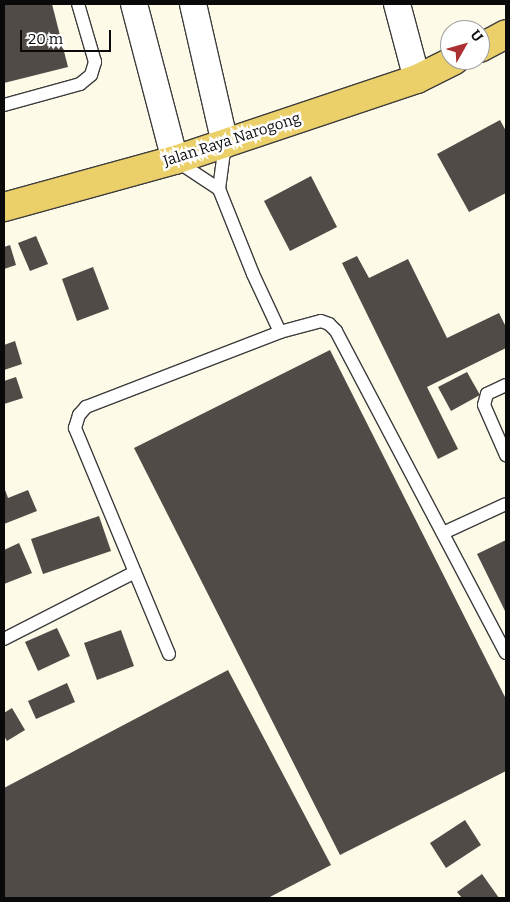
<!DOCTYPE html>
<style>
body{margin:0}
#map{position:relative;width:510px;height:902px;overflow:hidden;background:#fdfae8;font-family:Bitter,serif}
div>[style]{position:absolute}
.building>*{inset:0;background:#514b47}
.roads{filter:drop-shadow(1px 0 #3d3d3d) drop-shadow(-1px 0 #3d3d3d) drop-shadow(0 1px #3d3d3d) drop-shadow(0 -1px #3d3d3d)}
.service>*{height:12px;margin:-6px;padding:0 6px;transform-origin:6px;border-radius:6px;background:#fff}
.minor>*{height:26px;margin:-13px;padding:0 13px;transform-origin:13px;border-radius:13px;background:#fff}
.primary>*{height:28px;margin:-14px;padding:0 14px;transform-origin:14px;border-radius:14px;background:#ebd06a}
span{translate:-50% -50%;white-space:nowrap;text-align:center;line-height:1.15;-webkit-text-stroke:5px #fff;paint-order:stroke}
.street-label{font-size:15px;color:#0a0a0a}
.frame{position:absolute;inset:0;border:5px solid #0a0a0a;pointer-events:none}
.north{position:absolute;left:440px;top:20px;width:50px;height:50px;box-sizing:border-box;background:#fff;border:1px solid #9d9d9d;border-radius:50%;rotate:52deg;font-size:14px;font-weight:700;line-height:20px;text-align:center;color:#0a0a0a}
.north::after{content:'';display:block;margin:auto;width:18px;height:22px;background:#ab3032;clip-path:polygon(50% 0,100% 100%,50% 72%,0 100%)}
.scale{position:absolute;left:20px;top:30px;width:91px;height:22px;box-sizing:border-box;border:2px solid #0a0a0a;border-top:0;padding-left:6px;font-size:15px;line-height:18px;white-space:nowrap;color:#0a0a0a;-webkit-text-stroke:4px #fff;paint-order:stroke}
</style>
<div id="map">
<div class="building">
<i style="clip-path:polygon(4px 4px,52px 4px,68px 67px,4px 83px)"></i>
<i style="clip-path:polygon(500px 120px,506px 131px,506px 193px,469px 212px,437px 154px)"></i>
<i style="clip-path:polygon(311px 176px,337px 227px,290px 251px,264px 201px)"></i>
<i style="clip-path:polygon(36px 236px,48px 264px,30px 271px,18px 243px)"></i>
<i style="clip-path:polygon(10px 245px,16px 265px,4px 269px,4px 247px)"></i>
<i style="clip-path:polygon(357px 256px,369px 278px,408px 259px,447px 338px,499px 313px,506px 327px,506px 348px,427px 387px,458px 449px,438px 459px,342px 263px)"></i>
<i style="clip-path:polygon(93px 267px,109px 309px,77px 321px,62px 279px)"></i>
<i style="clip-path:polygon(15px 341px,22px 364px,4px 370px,4px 345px)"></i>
<i style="clip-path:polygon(330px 350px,506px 699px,506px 771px,340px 855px,134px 448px)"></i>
<i style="clip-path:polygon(467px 372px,480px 395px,451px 411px,438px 387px)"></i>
<i style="clip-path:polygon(16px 377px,23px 398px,4px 404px,4px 381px)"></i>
<i style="clip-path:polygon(4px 487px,8px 498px,28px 490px,37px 511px,4px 524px)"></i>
<i style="clip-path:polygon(99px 516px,111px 551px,43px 574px,31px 539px)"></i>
<i style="clip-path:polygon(506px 540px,506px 613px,477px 554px)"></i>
<i style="clip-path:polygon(19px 543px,32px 573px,4px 584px,4px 550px)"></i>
<i style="clip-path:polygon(57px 628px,70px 656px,38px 671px,25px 642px)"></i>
<i style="clip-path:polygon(121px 630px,134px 666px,97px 680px,84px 643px)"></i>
<i style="clip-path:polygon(228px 670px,331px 865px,268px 898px,4px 898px,4px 788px)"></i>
<i style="clip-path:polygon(67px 683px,75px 702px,36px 719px,28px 701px)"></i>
<i style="clip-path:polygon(12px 708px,25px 730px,7px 741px,4px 736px,4px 713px)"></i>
<i style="clip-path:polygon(465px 820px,481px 845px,446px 868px,430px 843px)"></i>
<i style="clip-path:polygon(482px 874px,499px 898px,462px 898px,457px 892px)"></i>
</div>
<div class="roads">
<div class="service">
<i style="left:4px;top:105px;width:79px;rotate:-15.4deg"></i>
<i style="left:80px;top:84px;width:14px;rotate:-39deg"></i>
<i style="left:91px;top:75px;width:14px;rotate:-73deg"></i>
<i style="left:95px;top:62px;width:60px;rotate:-106.3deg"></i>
<i style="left:175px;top:160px;width:53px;rotate:33.4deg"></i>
<i style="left:280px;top:332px;width:42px;rotate:-15deg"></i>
<i style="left:321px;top:321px;width:9px;rotate:21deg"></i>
<i style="left:329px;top:324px;width:10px;rotate:45deg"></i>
<i style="left:336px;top:331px;width:364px;rotate:62.2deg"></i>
<i style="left:506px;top:385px;width:21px;rotate:155deg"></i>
<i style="left:487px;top:394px;width:11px;rotate:105deg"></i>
<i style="left:484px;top:405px;width:55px;rotate:66.3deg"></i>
<i style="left:443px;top:533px;width:69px;rotate:-24.7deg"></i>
<i style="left:4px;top:639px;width:147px;rotate:-27.1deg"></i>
<i style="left:169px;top:654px;width:245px;rotate:-112.6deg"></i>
<i style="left:75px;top:428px;width:14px;rotate:-73deg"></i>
<i style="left:79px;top:415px;width:11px;rotate:-49deg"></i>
<i style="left:86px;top:407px;width:208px;rotate:-21.1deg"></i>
<i style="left:280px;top:332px;width:64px;rotate:-115deg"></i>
<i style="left:253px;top:274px;width:92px;rotate:-111.8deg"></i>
<i style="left:219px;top:189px;width:45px;rotate:-82.4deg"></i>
</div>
<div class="minor">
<i style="left:134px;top:4px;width:161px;rotate:75.3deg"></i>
<i style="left:193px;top:4px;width:144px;rotate:77.1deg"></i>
<i style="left:397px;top:4px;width:78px;rotate:75.1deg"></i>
</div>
<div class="primary">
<i style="left:480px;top:48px;width:30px;rotate:-28deg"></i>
<i style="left:4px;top:207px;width:177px;rotate:-15.4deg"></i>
<i style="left:175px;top:160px;width:255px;rotate:-18.5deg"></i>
<i style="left:417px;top:79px;width:42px;rotate:-26.6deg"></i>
</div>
</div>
<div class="street-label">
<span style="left:232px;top:140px;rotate:-18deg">Jalan Raya Narogong</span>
</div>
<div class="frame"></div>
<div class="north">U</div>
<div class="scale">20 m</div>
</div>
